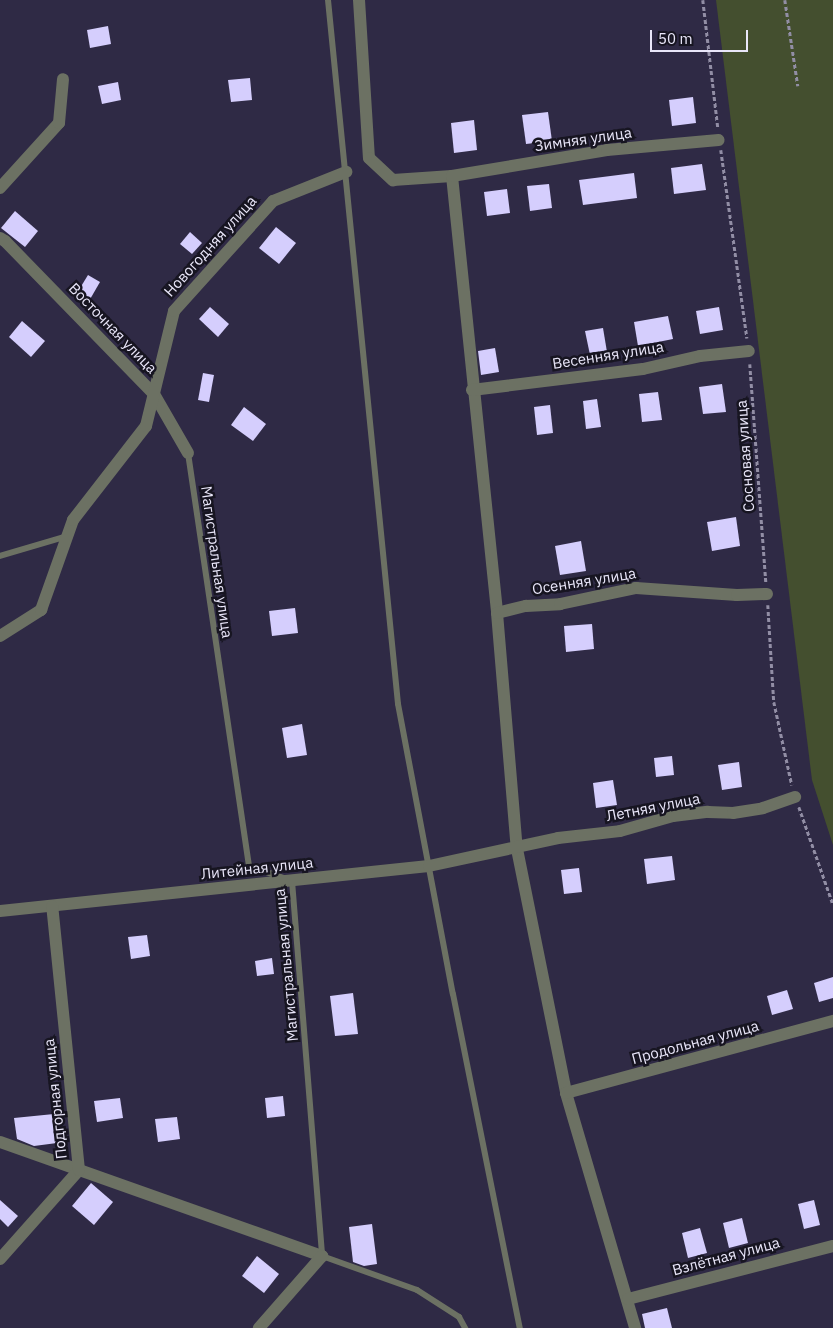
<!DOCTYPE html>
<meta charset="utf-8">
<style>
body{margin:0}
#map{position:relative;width:833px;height:1328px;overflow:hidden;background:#2f2a45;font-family:"IBM Plex Sans",sans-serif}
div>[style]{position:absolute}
.green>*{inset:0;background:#444f2f}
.building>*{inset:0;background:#d5cefd}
.path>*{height:2.5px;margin-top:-1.25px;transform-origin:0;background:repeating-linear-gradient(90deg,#928ea5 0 4px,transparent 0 6.5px)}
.service>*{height:6px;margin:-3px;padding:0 3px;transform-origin:3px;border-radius:3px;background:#6c7163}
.minor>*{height:12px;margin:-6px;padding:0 6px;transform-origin:6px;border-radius:6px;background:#6c7163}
span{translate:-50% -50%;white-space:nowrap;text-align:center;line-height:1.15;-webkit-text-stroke:5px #171521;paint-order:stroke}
.street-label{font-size:15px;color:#e9e6f9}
.scale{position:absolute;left:650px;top:30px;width:98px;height:22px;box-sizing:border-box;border:2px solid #e9e6f9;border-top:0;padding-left:6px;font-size:15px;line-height:18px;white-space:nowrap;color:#e9e6f9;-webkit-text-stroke:4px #171521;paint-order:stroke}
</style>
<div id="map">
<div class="green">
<i style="clip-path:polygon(716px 0,833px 0,833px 845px,812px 780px)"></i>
</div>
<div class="building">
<i style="clip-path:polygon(108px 26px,111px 44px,90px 48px,87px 30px)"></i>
<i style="clip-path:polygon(250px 78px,252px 100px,231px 102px,228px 80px)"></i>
<i style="clip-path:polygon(118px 82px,121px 100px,102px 104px,98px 86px)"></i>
<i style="clip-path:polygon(693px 97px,696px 123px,672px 126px,669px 100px)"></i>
<i style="clip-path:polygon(548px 112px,552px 141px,526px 144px,522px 115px)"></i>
<i style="clip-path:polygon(474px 120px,477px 150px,454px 153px,451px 123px)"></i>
<i style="clip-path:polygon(702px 164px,706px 190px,674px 194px,671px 168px)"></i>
<i style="clip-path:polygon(634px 173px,637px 198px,583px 205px,579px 180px)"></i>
<i style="clip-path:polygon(549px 184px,552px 208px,530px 211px,527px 186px)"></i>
<i style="clip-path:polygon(507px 189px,510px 213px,487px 216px,484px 192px)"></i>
<i style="clip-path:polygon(15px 211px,38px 231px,25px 247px,1px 228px)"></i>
<i style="clip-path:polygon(276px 227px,296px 243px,279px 264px,259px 248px)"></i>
<i style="clip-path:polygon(190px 232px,202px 243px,192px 254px,180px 244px)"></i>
<i style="clip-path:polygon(88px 275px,100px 282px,89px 301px,77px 293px)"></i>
<i style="clip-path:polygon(210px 307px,229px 324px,218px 337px,199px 319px)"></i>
<i style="clip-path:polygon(719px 307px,723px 330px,700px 334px,696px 311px)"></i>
<i style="clip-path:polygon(668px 316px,673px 339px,638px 346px,634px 322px)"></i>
<i style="clip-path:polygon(22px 321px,45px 341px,31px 357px,9px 337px)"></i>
<i style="clip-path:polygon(603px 328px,607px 352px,590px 355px,585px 331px)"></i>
<i style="clip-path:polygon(495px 348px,499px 372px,481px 375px,478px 351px)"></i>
<i style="clip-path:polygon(203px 373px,214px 375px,209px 402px,198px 400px)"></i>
<i style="clip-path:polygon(722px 384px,726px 412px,703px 414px,699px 387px)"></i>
<i style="clip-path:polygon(658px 392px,662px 420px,642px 422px,639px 394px)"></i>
<i style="clip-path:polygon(597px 399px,601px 427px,586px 429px,583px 401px)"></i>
<i style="clip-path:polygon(550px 405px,553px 433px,537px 435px,534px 407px)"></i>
<i style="clip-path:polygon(244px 407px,266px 424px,253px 441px,231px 425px)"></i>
<i style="clip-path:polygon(736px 517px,740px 546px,712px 551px,707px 522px)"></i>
<i style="clip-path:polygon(581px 541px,586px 571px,560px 575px,555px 546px)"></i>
<i style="clip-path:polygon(295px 608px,298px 633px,272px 636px,269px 611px)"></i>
<i style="clip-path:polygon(592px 624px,594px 649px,566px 652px,564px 626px)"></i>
<i style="clip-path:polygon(302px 724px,307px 755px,287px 758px,282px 728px)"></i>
<i style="clip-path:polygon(672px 756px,674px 775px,656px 777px,654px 758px)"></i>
<i style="clip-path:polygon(739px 762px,742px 787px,722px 790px,718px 765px)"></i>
<i style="clip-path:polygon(613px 780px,617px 805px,596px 808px,593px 783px)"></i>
<i style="clip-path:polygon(672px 856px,675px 880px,647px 884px,644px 859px)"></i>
<i style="clip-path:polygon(579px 868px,582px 892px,564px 894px,561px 870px)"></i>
<i style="clip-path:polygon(147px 935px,150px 956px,131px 959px,128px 937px)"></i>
<i style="clip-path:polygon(272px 958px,274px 974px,257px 976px,255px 961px)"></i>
<i style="clip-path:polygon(833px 977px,833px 998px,819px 1002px,814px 983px)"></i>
<i style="clip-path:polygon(787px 990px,793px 1009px,772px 1015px,767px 996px)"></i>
<i style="clip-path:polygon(353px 993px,358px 1034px,335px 1036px,330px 996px)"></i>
<i style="clip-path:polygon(283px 1096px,285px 1116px,267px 1118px,265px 1098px)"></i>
<i style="clip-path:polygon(120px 1098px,123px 1118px,97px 1122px,94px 1101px)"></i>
<i style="clip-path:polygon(54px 1114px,57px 1143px,34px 1146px,17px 1139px,14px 1118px)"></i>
<i style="clip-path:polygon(177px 1117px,180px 1139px,158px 1142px,155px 1119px)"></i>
<i style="clip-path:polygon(91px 1183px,113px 1202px,94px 1225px,72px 1206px)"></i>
<i style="clip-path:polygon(0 1200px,18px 1216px,8px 1227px,0 1219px)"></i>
<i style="clip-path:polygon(814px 1200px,820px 1225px,804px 1229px,798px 1204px)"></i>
<i style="clip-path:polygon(742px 1218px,748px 1243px,729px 1248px,723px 1223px)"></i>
<i style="clip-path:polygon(372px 1224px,377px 1264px,364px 1266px,353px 1262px,349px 1227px)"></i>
<i style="clip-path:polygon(700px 1228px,707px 1253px,688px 1258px,682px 1233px)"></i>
<i style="clip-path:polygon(257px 1256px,279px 1274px,264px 1293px,242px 1276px)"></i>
<i style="clip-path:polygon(667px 1308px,672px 1328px,645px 1328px,642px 1314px)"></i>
</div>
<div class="path">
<i style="left:703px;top:0;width:129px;rotate:83.3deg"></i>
<i style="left:785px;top:0;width:87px;rotate:81.4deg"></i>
<i style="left:721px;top:150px;width:190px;rotate:82.1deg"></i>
<i style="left:750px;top:364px;width:219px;rotate:85.8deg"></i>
<i style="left:768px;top:605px;width:97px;rotate:86.5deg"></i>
<i style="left:774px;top:702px;width:85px;rotate:77.8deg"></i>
<i style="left:799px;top:807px;width:103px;rotate:70.7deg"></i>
</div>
<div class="service">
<i style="left:328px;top:0;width:707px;rotate:84.32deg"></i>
<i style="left:398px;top:704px;width:295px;rotate:79.3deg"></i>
<i style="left:453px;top:994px;width:341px;rotate:78.7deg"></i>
<i style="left:188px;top:453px;width:417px;rotate:81.6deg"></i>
<i style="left:249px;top:866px;width:46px;rotate:19.2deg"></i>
<i style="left:292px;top:881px;width:376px;rotate:85.4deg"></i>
<i style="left:322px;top:1256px;width:101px;rotate:19.7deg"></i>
<i style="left:417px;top:1290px;width:50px;rotate:32.7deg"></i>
<i style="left:459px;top:1317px;width:13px;rotate:61deg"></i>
<i style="left:0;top:556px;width:70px;rotate:-16.6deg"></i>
</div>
<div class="minor">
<i style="left:359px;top:0;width:158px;rotate:86.4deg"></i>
<i style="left:369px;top:158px;width:33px;rotate:43deg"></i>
<i style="left:393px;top:180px;width:59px;rotate:-3.9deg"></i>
<i style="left:452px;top:176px;width:439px;rotate:84.1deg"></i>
<i style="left:497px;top:613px;width:237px;rotate:85.2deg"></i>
<i style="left:517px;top:849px;width:249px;rotate:78.6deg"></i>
<i style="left:566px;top:1093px;width:245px;rotate:73.6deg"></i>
<i style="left:452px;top:176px;width:157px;rotate:-9.5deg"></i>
<i style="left:607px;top:150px;width:112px;rotate:-5.1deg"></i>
<i style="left:0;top:188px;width:88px;rotate:-47.8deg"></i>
<i style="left:59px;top:123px;width:44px;rotate:-84.8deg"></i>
<i style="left:0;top:238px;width:6px;rotate:31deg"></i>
<i style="left:5px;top:241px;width:214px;rotate:45.8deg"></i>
<i style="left:154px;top:394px;width:68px;rotate:60deg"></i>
<i style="left:472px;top:390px;width:172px;rotate:-7deg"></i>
<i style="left:643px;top:369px;width:58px;rotate:-12.8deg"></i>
<i style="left:700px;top:356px;width:49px;rotate:-5.8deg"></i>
<i style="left:497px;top:613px;width:30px;rotate:-14deg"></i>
<i style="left:526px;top:606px;width:34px;rotate:-3deg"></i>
<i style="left:560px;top:604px;width:78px;rotate:-11.9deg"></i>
<i style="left:636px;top:588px;width:101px;rotate:4deg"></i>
<i style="left:737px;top:595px;width:30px;rotate:-2deg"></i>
<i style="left:0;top:636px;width:49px;rotate:-32.4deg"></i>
<i style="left:41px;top:610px;width:96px;rotate:-70.4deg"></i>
<i style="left:73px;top:520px;width:119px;rotate:-52.2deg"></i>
<i style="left:146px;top:426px;width:118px;rotate:-76.3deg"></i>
<i style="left:174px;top:311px;width:148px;rotate:-48deg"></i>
<i style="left:273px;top:201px;width:79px;rotate:-21.7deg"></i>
<i style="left:0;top:911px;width:431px;rotate:-6deg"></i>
<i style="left:429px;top:866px;width:132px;rotate:-12.2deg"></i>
<i style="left:558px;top:838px;width:62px;rotate:-6.4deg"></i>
<i style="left:620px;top:831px;width:55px;rotate:-15.8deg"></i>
<i style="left:673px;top:816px;width:35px;rotate:-7deg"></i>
<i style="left:708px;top:812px;width:25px;rotate:2deg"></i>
<i style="left:733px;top:813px;width:30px;rotate:-9deg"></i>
<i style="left:763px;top:808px;width:34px;rotate:-19deg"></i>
<i style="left:566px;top:1093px;width:277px;rotate:-15.1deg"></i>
<i style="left:0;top:1142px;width:342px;rotate:19.5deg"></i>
<i style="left:322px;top:1256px;width:96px;rotate:131.2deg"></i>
<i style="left:0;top:1259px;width:119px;rotate:-48.4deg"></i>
<i style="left:79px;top:1170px;width:265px;rotate:-95.8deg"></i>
<i style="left:628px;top:1299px;width:212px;rotate:-14.5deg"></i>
</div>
<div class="street-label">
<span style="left:583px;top:139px;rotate:-8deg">Зимняя улица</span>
<span style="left:210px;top:246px;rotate:-48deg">Новогодняя улица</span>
<span style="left:113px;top:328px;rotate:46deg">Восточная улица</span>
<span style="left:608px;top:355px;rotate:-9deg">Весенняя улица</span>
<span style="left:745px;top:456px;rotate:-94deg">Сосновая улица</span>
<span style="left:217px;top:562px;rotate:82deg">Магистральная улица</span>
<span style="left:584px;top:581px;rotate:-9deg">Осенняя улица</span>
<span style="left:653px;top:807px;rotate:-11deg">Летняя улица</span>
<span style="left:257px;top:868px;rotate:-6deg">Литейная улица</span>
<span style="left:286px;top:965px;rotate:-95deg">Магистральная улица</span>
<span style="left:695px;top:1042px;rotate:-15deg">Продольная улица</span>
<span style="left:55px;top:1099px;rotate:-96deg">Подгорная улица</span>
<span style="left:726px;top:1256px;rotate:-15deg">Взлётная улица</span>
</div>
<div class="scale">50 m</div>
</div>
